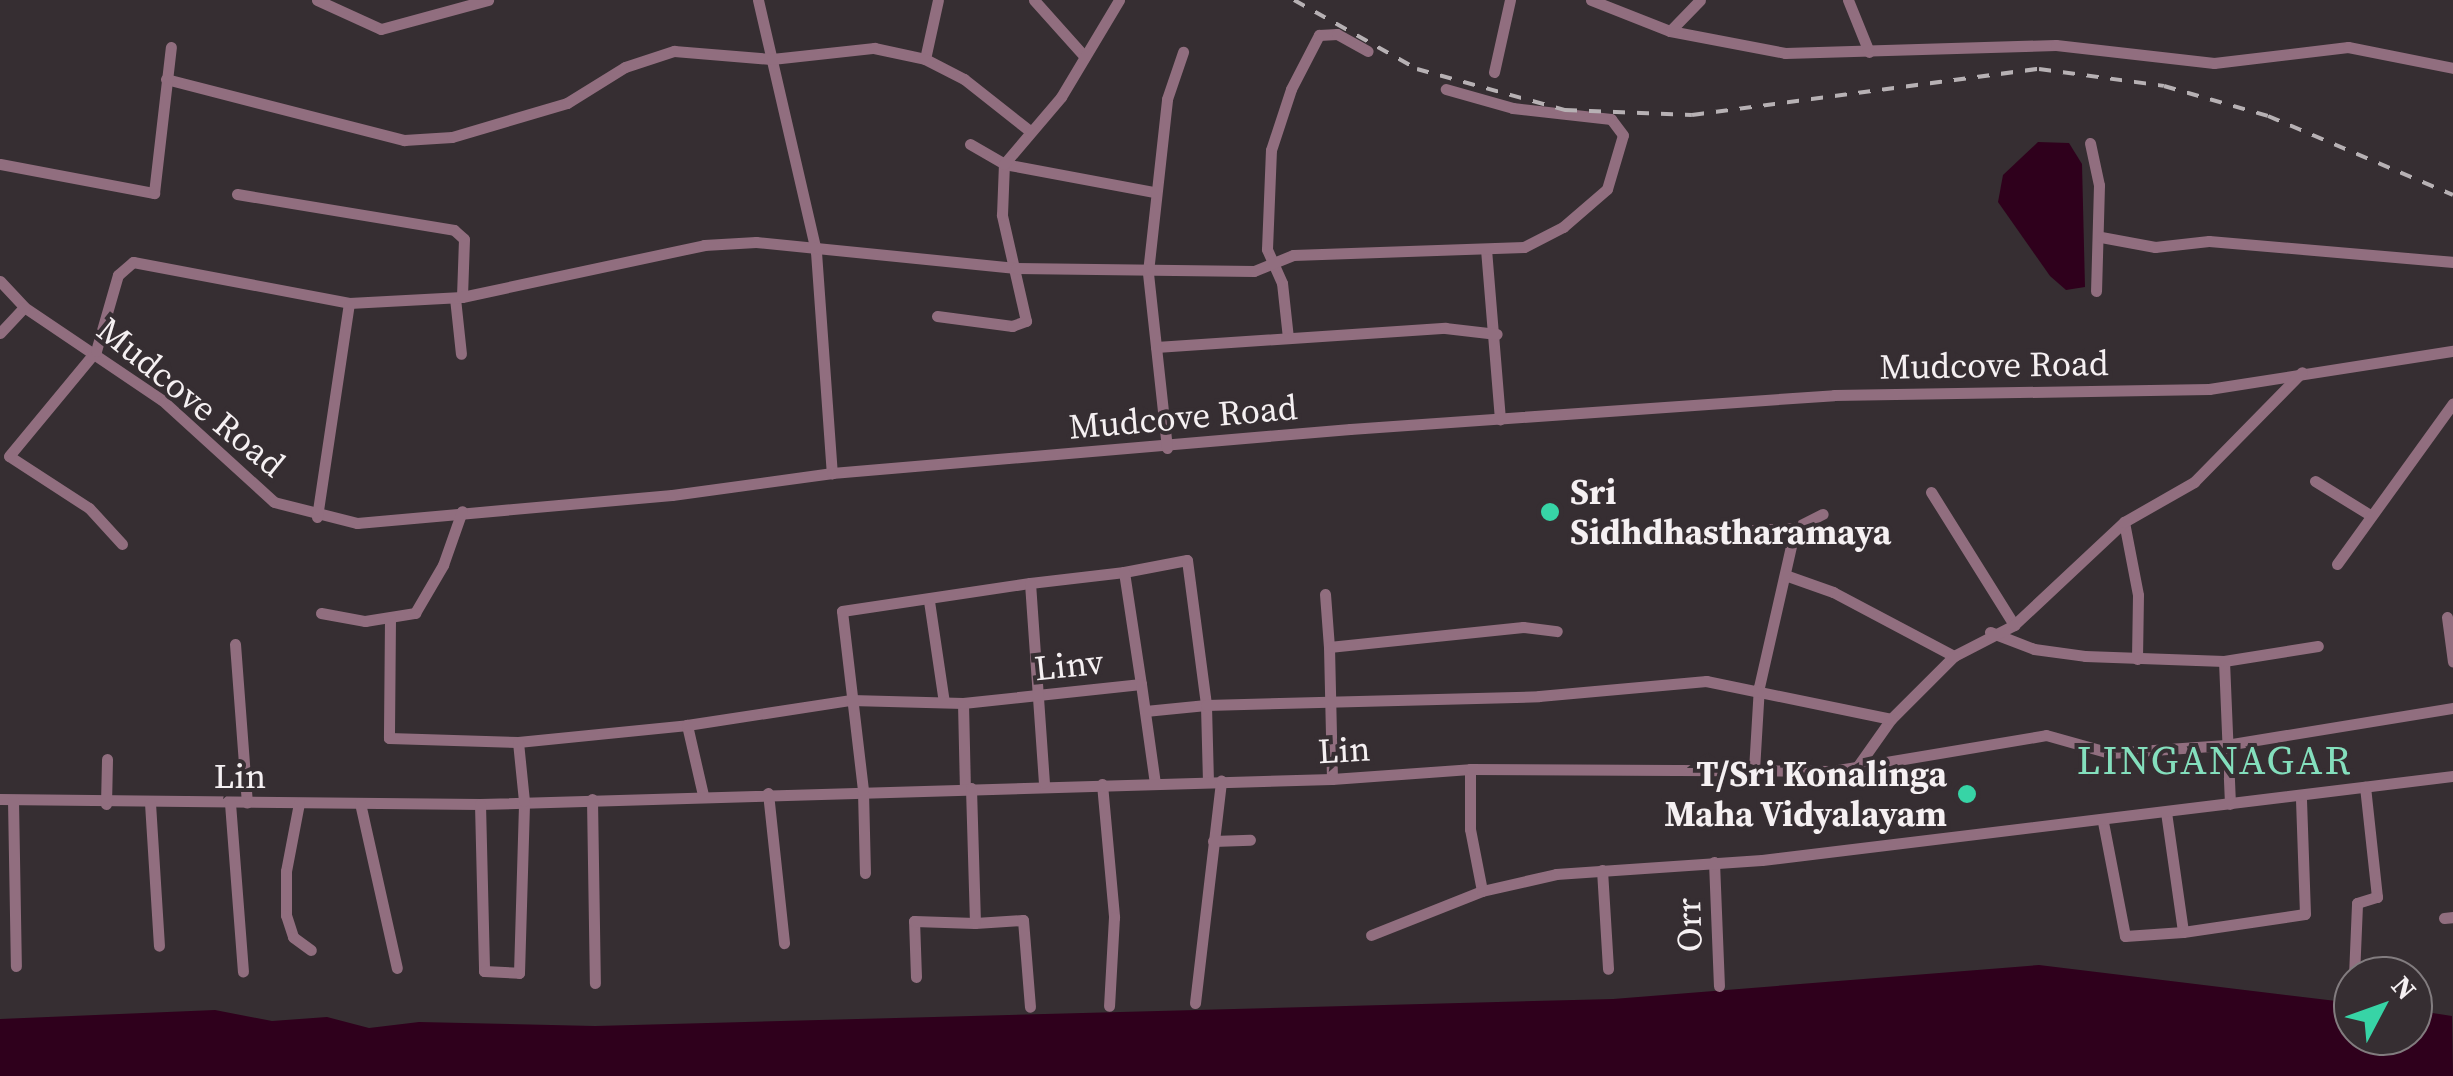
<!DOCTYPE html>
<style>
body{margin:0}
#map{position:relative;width:2453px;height:1076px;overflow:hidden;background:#362e32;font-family:"Source Serif 4",serif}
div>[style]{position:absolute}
.water>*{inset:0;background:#2f001c}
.minor>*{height:11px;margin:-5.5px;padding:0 5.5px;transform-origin:5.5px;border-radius:5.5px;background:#916e7f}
.rail>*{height:4px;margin-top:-2px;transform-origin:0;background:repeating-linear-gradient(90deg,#b7b1b4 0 12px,transparent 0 24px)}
.dots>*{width:28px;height:28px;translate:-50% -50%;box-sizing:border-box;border:5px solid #362e32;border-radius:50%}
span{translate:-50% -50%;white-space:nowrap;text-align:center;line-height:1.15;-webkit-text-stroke:8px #362e32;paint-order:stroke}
.street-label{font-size:35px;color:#f5f0f2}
.poi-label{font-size:35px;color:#f5f0f2;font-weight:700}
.left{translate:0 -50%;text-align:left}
.right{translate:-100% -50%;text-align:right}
.quarter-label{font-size:40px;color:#84dfbd;letter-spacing:2.5px}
.north{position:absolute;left:2333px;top:956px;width:100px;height:100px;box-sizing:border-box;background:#362e32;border:2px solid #827c7f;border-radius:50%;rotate:49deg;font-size:28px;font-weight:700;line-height:40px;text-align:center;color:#f5f0f2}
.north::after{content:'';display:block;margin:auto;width:35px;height:45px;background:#37d4a6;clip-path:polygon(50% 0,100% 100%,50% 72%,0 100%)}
</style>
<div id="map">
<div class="water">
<i style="clip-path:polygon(2038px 142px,2069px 143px,2082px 164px,2085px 287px,2066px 290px,2050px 276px,1998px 202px,2003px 175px)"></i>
<i style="clip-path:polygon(2039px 965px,2353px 1003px,2353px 1036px,2413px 1036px,2413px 1010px,2452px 1016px,2453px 1076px,0 1076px,0 1019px,215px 1010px,272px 1021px,327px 1017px,369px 1028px,419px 1022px,595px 1026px,1613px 999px)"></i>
</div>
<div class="minor">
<i style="left:317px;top:0;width:70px;rotate:24.4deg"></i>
<i style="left:381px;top:29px;width:111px;rotate:-15.2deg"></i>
<i style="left:758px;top:0;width:259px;rotate:77deg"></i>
<i style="left:816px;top:252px;width:222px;rotate:85.9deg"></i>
<i style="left:1034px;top:0;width:76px;rotate:48.2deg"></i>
<i style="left:1591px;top:0;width:85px;rotate:21.4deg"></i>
<i style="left:1670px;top:31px;width:117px;rotate:10.8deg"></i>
<i style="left:1785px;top:53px;width:271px;rotate:-1.7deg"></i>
<i style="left:2056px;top:45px;width:159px;rotate:6.5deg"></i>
<i style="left:2214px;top:63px;width:135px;rotate:-6.8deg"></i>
<i style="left:2348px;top:47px;width:107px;rotate:11.3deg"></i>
<i style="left:1848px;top:0;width:56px;rotate:68deg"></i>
<i style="left:1670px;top:31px;width:43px;rotate:-45.9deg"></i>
<i style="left:925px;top:59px;width:60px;rotate:-77.6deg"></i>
<i style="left:1494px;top:72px;width:74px;rotate:-77.5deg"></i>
<i style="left:166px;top:79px;width:246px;rotate:14.4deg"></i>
<i style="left:404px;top:140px;width:48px;rotate:-3.6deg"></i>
<i style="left:452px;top:137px;width:120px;rotate:-16.5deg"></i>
<i style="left:567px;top:103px;width:68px;rotate:-31.8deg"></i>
<i style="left:625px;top:67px;width:52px;rotate:-18.1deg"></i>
<i style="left:674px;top:51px;width:98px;rotate:4.7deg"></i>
<i style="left:772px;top:59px;width:103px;rotate:-6.2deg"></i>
<i style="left:874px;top:48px;width:52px;rotate:12.2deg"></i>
<i style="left:925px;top:59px;width:44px;rotate:27.1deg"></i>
<i style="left:964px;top:79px;width:85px;rotate:38.3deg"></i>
<i style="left:2090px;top:143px;width:43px;rotate:77.9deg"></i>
<i style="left:2099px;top:185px;width:106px;rotate:91.6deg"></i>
<i style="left:970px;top:144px;width:39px;rotate:30deg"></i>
<i style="left:1004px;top:164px;width:153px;rotate:10.6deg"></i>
<i style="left:0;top:164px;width:157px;rotate:10.7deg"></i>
<i style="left:154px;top:193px;width:147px;rotate:-83.4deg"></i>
<i style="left:237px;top:194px;width:220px;rotate:9.4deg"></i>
<i style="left:454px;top:230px;width:13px;rotate:42deg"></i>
<i style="left:464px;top:239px;width:58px;rotate:92deg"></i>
<i style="left:2101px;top:237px;width:55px;rotate:10.5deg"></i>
<i style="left:2155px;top:247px;width:54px;rotate:-6.3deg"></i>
<i style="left:2209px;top:241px;width:245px;rotate:4.9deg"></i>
<i style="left:1486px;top:249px;width:171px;rotate:85.3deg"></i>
<i style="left:0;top:281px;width:35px;rotate:47deg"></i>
<i style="left:24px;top:307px;width:166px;rotate:34deg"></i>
<i style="left:162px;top:400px;width:151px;rotate:42.3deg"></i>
<i style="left:274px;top:502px;width:86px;rotate:14.2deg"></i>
<i style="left:357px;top:523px;width:316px;rotate:-5.1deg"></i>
<i style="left:672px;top:495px;width:162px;rotate:-7.8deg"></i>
<i style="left:832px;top:473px;width:520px;rotate:-4.86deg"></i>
<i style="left:1350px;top:429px;width:485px;rotate:-4deg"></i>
<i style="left:1834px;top:395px;width:375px;rotate:-0.9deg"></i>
<i style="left:2209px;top:389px;width:247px;rotate:-8.9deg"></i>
<i style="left:455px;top:298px;width:56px;rotate:83.9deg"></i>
<i style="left:937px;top:316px;width:76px;rotate:7.6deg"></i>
<i style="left:1012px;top:326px;width:15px;rotate:-20deg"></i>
<i style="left:1026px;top:321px;width:109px;rotate:-102.8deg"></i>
<i style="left:1002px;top:215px;width:51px;rotate:-87.8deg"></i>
<i style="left:1004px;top:164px;width:88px;rotate:-49.6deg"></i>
<i style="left:1061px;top:97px;width:113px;rotate:-59.1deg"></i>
<i style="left:0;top:333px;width:35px;rotate:-47deg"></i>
<i style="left:1288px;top:338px;width:55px;rotate:-96.2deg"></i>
<i style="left:1282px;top:283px;width:37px;rotate:-114deg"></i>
<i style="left:1267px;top:249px;width:99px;rotate:-87.7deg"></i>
<i style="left:1271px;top:150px;width:64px;rotate:-71.8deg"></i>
<i style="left:1291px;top:89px;width:61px;rotate:-62.6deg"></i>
<i style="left:1319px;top:35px;width:18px;rotate:-3deg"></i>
<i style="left:1337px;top:34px;width:35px;rotate:29deg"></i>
<i style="left:1156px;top:347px;width:290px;rotate:-3.8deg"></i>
<i style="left:1445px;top:328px;width:52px;rotate:6.6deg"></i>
<i style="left:1167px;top:448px;width:177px;rotate:-96.2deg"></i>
<i style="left:1148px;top:272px;width:174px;rotate:-83.7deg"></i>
<i style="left:1167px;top:99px;width:50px;rotate:-71.2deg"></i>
<i style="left:2315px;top:481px;width:65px;rotate:31.7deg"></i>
<i style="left:1931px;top:492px;width:157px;rotate:58deg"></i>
<i style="left:317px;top:517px;width:216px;rotate:-81.5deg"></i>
<i style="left:2124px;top:522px;width:74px;rotate:79.1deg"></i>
<i style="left:2138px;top:595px;width:64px;rotate:90.9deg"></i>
<i style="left:1665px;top:534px;width:130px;rotate:-2.6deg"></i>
<i style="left:1795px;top:528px;width:31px;rotate:-27deg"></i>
<i style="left:122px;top:544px;width:49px;rotate:-132.5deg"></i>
<i style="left:89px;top:508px;width:95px;rotate:-147deg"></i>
<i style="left:9px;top:456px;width:136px;rotate:-50.4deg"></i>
<i style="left:96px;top:351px;width:79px;rotate:-73.9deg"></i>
<i style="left:118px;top:275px;width:20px;rotate:-41deg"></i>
<i style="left:133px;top:262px;width:220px;rotate:10.7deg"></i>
<i style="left:349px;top:303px;width:113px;rotate:-3deg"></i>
<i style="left:462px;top:297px;width:248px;rotate:-12.1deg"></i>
<i style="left:704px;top:245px;width:52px;rotate:-3.3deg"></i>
<i style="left:756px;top:242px;width:261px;rotate:5.7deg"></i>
<i style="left:1016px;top:268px;width:238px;rotate:0.7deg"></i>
<i style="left:1254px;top:271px;width:42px;rotate:-22.3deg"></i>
<i style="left:1293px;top:255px;width:231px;rotate:-2deg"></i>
<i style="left:1524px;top:247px;width:44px;rotate:-27.1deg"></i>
<i style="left:1563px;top:227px;width:58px;rotate:-40.8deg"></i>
<i style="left:1607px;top:189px;width:56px;rotate:-73.5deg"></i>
<i style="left:1623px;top:135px;width:20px;rotate:-127deg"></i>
<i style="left:1611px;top:119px;width:99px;rotate:-173.6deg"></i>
<i style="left:1513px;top:108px;width:70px;rotate:-164.2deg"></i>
<i style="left:2337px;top:564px;width:198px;rotate:-54.2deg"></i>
<i style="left:1124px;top:572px;width:64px;rotate:-10.8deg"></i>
<i style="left:1187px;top:560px;width:146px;rotate:82.5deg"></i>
<i style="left:1206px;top:705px;width:61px;rotate:174.4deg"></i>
<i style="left:1785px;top:575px;width:51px;rotate:19.5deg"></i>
<i style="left:1833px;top:592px;width:137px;rotate:27.9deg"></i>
<i style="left:1030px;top:583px;width:95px;rotate:-6.7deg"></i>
<i style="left:1124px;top:572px;width:113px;rotate:81.4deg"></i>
<i style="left:1325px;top:594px;width:53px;rotate:85.7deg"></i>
<i style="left:929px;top:601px;width:102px;rotate:81.6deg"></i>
<i style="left:321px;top:613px;width:45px;rotate:10.3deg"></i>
<i style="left:365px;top:621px;width:51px;rotate:-9.1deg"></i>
<i style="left:415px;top:613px;width:56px;rotate:-59.7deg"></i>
<i style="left:443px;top:565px;width:57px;rotate:-70.6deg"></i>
<i style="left:2447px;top:617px;width:45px;rotate:82.4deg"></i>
<i style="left:390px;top:618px;width:120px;rotate:90.5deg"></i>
<i style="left:389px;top:738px;width:129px;rotate:1.8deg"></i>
<i style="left:518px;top:742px;width:170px;rotate:-5.7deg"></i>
<i style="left:1990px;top:632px;width:47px;rotate:21.1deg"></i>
<i style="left:2034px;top:649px;width:51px;rotate:7.8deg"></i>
<i style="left:2085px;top:656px;width:139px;rotate:2.1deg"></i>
<i style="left:2224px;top:661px;width:143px;rotate:87.6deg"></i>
<i style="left:235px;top:644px;width:159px;rotate:85.7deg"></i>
<i style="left:2224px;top:661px;width:95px;rotate:-9.1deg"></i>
<i style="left:963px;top:703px;width:85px;rotate:88.7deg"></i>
<i style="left:1470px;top:769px;width:60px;rotate:90deg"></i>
<i style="left:1470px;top:829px;width:63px;rotate:79deg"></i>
<i style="left:1754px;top:770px;width:83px;rotate:-86.6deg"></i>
<i style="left:1759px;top:687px;width:163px;rotate:-77.2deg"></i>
<i style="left:1855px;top:770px;width:62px;rotate:-54.8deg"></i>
<i style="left:1891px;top:719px;width:89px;rotate:-45deg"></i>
<i style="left:1954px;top:656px;width:68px;rotate:-27.3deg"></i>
<i style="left:2014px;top:625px;width:151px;rotate:-43.1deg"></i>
<i style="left:2124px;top:522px;width:81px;rotate:-29.7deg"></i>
<i style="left:2194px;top:482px;width:154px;rotate:-45.5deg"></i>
<i style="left:1332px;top:779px;width:132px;rotate:-91.3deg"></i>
<i style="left:1329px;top:647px;width:195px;rotate:-5.9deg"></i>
<i style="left:1523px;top:627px;width:34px;rotate:7deg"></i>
<i style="left:1208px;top:782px;width:77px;rotate:-91.5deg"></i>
<i style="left:1206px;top:705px;width:333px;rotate:-1.5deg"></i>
<i style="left:1539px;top:696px;width:168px;rotate:-5.1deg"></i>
<i style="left:1706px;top:681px;width:189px;rotate:11.6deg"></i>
<i style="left:1102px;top:784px;width:134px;rotate:84.8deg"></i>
<i style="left:1114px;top:917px;width:89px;rotate:93.2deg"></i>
<i style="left:768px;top:793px;width:151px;rotate:83.9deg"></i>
<i style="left:703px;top:795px;width:72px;rotate:-102.9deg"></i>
<i style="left:687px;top:725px;width:166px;rotate:-8.7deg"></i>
<i style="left:851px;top:700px;width:112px;rotate:1.5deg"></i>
<i style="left:963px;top:703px;width:179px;rotate:-6.1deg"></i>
<i style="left:1141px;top:684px;width:100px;rotate:82deg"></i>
<i style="left:0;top:799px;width:480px;rotate:0.6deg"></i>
<i style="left:480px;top:804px;width:852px;rotate:-1.68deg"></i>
<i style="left:1332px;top:779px;width:138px;rotate:-4.1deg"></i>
<i style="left:1470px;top:769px;width:362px;rotate:0.3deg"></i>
<i style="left:1832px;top:771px;width:217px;rotate:-9.5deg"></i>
<i style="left:2046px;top:735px;width:66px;rotate:15.7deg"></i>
<i style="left:2110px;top:753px;width:116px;rotate:-3.9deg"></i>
<i style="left:2226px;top:745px;width:230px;rotate:-9.3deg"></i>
<i style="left:592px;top:799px;width:184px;rotate:89.1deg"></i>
<i style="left:13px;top:800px;width:166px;rotate:89deg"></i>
<i style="left:150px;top:803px;width:143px;rotate:86.4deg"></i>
<i style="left:230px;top:803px;width:169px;rotate:85.6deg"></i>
<i style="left:299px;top:803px;width:69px;rotate:100.8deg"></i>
<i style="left:286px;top:871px;width:44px;rotate:90deg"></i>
<i style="left:286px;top:915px;width:23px;rotate:72deg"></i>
<i style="left:293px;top:937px;width:22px;rotate:36deg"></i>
<i style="left:360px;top:803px;width:169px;rotate:77.4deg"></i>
<i style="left:106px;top:804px;width:45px;rotate:-88.7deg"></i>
<i style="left:480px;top:804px;width:167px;rotate:88.6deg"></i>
<i style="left:484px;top:971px;width:35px;rotate:3deg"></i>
<i style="left:519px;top:973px;width:172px;rotate:-88.3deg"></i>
<i style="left:524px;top:801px;width:59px;rotate:-95.8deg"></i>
<i style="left:2166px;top:812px;width:121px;rotate:81.9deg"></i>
<i style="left:2103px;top:822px;width:116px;rotate:79.1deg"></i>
<i style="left:2125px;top:936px;width:58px;rotate:-3.9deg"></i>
<i style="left:2183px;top:932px;width:123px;rotate:-8.4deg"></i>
<i style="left:2305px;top:914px;width:117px;rotate:-92deg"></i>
<i style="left:1213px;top:841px;width:37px;rotate:-2deg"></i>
<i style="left:1714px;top:862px;width:124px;rotate:87.7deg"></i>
<i style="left:1602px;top:870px;width:99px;rotate:86.5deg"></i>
<i style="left:865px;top:873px;width:83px;rotate:-91.4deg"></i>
<i style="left:863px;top:790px;width:180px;rotate:-96.7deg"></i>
<i style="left:842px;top:611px;width:190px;rotate:-8.5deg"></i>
<i style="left:1030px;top:583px;width:200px;rotate:86deg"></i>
<i style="left:2444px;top:918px;width:9px;rotate:-6deg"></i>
<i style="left:975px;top:923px;width:48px;rotate:-3.6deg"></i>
<i style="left:1023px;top:920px;width:87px;rotate:85.4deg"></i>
<i style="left:1371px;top:935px;width:119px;rotate:-21.6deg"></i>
<i style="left:1482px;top:891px;width:76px;rotate:-12.9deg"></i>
<i style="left:1556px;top:874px;width:206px;rotate:-3.9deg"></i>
<i style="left:1762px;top:860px;width:696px;rotate:-6.93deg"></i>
<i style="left:2354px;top:976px;width:73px;rotate:-87.6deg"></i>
<i style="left:2357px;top:903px;width:21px;rotate:-17deg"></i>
<i style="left:2377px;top:897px;width:111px;rotate:-96.2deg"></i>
<i style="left:916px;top:977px;width:56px;rotate:-92deg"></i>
<i style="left:914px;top:921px;width:61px;rotate:1.9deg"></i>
<i style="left:975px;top:923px;width:135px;rotate:-91.7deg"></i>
<i style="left:1195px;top:1003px;width:224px;rotate:-83.3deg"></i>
</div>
<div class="rail">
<i style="left:1294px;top:0;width:141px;rotate:29.3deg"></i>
<i style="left:1417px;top:69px;width:154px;rotate:15.5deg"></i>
<i style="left:1565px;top:110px;width:127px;rotate:2.3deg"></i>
<i style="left:1692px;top:115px;width:350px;rotate:-7.6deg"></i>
<i style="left:2039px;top:69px;width:126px;rotate:7.7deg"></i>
<i style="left:2164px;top:86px;width:108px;rotate:16.1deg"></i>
<i style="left:2268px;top:116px;width:201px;rotate:23.1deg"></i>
</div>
<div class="dots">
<i style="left:1550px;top:512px;background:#37d4a6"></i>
<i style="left:1967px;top:794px;background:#37d4a6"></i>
</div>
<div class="street-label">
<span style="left:1994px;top:365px;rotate:-1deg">Mudcove Road</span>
<span style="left:191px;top:397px;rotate:39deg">Mudcove Road</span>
<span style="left:1183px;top:417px;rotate:-5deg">Mudcove Road</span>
<span style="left:1069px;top:665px;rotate:-6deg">Linv</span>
<span style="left:1344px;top:750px;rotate:-3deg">Lin</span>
<span style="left:240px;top:776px">Lin</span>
<span style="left:1689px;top:925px;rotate:-92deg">Orr</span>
</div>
<div class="poi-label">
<span class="left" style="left:1570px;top:512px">Sri<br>Sidhdhastharamaya</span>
<span class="right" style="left:1947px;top:794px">T/Sri Konalinga<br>Maha Vidyalayam</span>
</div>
<div class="quarter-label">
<span style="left:2215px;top:760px">LINGANAGAR</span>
</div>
<div class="north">N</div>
</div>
